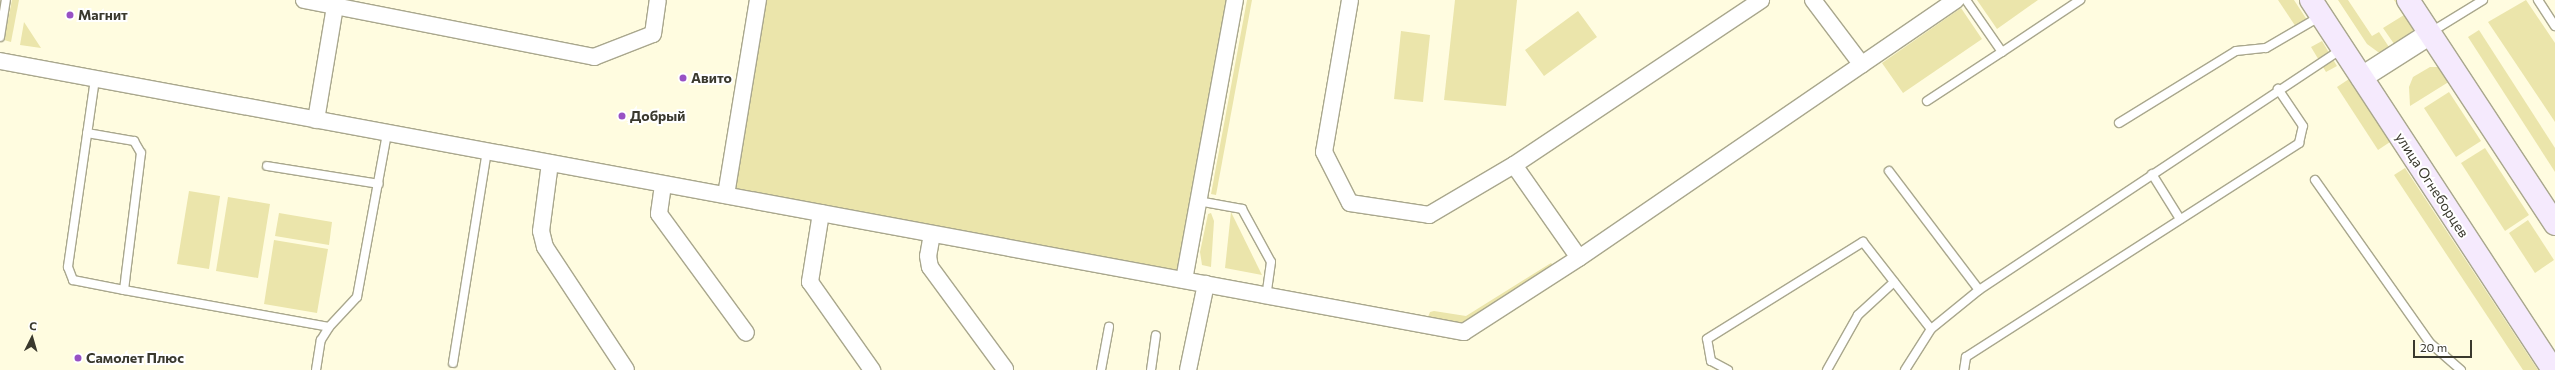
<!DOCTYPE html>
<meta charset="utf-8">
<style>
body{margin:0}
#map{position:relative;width:2555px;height:370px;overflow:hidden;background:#fffce0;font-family:Commissioner,sans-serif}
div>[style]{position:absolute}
.green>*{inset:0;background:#ebe5ab}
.roads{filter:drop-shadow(1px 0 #a9a78d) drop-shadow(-1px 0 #a9a78d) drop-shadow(0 1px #a9a78d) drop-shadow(0 -1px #a9a78d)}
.service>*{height:8px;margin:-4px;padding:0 4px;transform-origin:4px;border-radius:4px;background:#fff}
.minor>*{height:16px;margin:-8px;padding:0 8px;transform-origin:8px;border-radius:8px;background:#fff}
.tertiary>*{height:21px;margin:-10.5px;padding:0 10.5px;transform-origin:10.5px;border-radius:10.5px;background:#fff}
.secondary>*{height:22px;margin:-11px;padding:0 11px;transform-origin:11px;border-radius:11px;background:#f5eafd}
.dots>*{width:11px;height:11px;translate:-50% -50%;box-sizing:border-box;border:2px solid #fff;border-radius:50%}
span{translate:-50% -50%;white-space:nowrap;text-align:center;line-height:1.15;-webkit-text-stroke:4px #fff;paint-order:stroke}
.poi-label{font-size:14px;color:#3a392e;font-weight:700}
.left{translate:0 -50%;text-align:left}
.street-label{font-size:14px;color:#3a392e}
.north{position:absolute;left:12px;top:318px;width:40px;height:40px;-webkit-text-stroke:3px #fff;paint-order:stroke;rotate:5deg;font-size:11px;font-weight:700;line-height:16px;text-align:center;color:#3a392e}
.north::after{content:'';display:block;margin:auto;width:14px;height:18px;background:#3a392e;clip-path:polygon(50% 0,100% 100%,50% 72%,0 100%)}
.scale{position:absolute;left:2413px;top:340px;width:59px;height:18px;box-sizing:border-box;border:2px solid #3a392e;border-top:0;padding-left:5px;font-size:12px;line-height:14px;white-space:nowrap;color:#3a392e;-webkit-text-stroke:3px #fff;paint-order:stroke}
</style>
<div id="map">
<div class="green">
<i style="clip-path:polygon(12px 0,19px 0,11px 42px,4px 40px)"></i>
<i style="clip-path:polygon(761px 0,1231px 0,1182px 275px,728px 195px)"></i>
<i style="clip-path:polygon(1247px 0,1252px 0,1216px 195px,1211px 194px)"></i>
<i style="clip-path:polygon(1455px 0,1517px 0,1506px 106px,1444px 100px)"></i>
<i style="clip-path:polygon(1977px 0,2038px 0,1997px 29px)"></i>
<i style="clip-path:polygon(2278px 0,2294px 0,2311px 26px,2300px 33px)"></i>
<i style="clip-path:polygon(2338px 0,2348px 0,2372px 36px,2379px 32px,2393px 53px,2378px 52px,2367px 44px)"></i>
<i style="clip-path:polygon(2394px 0,2406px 0,2419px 33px,2399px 51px,2383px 28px,2404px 15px)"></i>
<i style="clip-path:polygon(2526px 0,2555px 43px,2555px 122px,2488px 22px)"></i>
<i style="clip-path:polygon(1961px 8px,1982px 39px,1903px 93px,1882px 63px)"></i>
<i style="clip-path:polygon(1578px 11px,1597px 37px,1544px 76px,1525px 50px)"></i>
<i style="clip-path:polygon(24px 22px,41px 48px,20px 45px)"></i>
<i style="clip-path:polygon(2479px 30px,2555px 148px,2555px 172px,2468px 37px)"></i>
<i style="clip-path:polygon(1401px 31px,1430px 35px,1423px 102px,1394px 99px)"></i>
<i style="clip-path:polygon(2322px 41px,2337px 66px,2326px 72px,2311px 47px)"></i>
<i style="clip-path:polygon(2430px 67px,2440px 67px,2455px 78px,2410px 106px,2409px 87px,2413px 77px)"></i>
<i style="clip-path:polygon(2349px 79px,2390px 142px,2378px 150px,2337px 87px)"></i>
<i style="clip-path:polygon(2449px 92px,2481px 141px,2456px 157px,2424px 108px)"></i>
<i style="clip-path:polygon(2485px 148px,2529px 215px,2505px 231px,2461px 163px)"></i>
<i style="clip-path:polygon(2405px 168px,2538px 370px,2523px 370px,2394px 175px)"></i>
<i style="clip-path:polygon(189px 191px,220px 196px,209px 269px,177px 264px)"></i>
<i style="clip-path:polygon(228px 197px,270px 204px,258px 278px,216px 271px)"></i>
<i style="clip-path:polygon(1231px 212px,1262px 275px,1225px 268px)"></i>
<i style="clip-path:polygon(279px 213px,332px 222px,329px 245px,275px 236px)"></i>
<i style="clip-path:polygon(1211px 213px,1214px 221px,1211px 267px,1202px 265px,1200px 252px,1208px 214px)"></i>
<i style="clip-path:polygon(2528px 220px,2554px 260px,2535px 273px,2509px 233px)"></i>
<i style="clip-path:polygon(274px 240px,328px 249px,317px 313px,264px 304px)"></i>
<i style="clip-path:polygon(1551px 263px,1554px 266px,1465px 324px,1435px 321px,1428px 317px,1430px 312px,1434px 311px,1466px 316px)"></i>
</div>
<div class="roads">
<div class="service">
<i style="left:2538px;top:0;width:31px;rotate:57deg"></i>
<i style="left:2431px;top:32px;width:61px;rotate:-31.6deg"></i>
<i style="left:0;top:37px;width:37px;rotate:-81deg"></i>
<i style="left:2002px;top:52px;width:94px;rotate:-33.7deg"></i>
<i style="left:95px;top:79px;width:190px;rotate:98.2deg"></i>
<i style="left:68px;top:267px;width:14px;rotate:69deg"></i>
<i style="left:73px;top:280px;width:52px;rotate:11.1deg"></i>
<i style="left:124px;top:290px;width:208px;rotate:10.2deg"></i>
<i style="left:329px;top:327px;width:41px;rotate:-47deg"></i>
<i style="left:357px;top:297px;width:167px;rotate:-79.6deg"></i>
<i style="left:1927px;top:101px;width:90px;rotate:-33.2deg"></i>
<i style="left:2002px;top:52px;width:63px;rotate:-124.7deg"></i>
<i style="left:2119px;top:123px;width:137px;rotate:-31.6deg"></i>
<i style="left:2236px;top:51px;width:30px;rotate:-6deg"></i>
<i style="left:2266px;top:48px;width:64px;rotate:-30.2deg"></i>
<i style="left:87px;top:133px;width:48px;rotate:9.7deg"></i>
<i style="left:134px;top:141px;width:14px;rotate:60deg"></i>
<i style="left:141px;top:153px;width:138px;rotate:97.1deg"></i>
<i style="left:267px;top:166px;width:113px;rotate:9.1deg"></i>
<i style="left:1889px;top:171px;width:149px;rotate:52.9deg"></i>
<i style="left:2152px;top:174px;width:53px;rotate:58.1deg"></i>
<i style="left:2315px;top:180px;width:199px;rotate:54.8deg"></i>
<i style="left:2430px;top:343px;width:41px;rotate:41.1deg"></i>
<i style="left:1198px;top:201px;width:45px;rotate:10.3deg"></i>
<i style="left:1242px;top:209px;width:60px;rotate:61.3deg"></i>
<i style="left:1271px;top:262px;width:34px;rotate:98deg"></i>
<i style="left:453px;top:363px;width:215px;rotate:-80.9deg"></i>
<i style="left:316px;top:370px;width:30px;rotate:-81deg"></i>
<i style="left:321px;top:340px;width:15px;rotate:-58deg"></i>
<i style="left:1101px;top:370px;width:44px;rotate:-79.5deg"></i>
<i style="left:1151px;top:370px;width:35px;rotate:-82deg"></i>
<i style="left:1728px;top:370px;width:19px;rotate:-152deg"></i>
<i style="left:1711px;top:361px;width:22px;rotate:-100deg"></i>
<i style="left:1707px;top:339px;width:184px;rotate:-31.9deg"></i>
<i style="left:1863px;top:242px;width:110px;rotate:52deg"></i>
<i style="left:1827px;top:370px;width:63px;rotate:-60.6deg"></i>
<i style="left:1858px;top:315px;width:49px;rotate:-42.5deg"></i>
<i style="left:1905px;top:370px;width:49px;rotate:-57.6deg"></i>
<i style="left:1931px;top:329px;width:62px;rotate:-39.1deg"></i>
<i style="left:1979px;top:290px;width:436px;rotate:-33.6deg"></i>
<i style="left:1964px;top:370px;width:13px;rotate:-81deg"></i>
<i style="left:1966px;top:357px;width:396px;rotate:-32.7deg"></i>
<i style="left:2299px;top:143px;width:17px;rotate:-77deg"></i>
<i style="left:2303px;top:126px;width:45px;rotate:-124deg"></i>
</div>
<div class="minor">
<i style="left:304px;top:0;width:296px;rotate:11.1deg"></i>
<i style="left:594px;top:57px;width:63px;rotate:-21.3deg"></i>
<i style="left:653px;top:34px;width:34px;rotate:-82deg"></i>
<i style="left:1350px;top:0;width:154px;rotate:99.7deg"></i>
<i style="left:1324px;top:152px;width:57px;rotate:63deg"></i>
<i style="left:1350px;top:203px;width:80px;rotate:8.6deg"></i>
<i style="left:1429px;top:215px;width:99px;rotate:-30.5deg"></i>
<i style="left:1514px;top:165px;width:297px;rotate:-33.7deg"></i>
<i style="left:1813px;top:0;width:81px;rotate:53deg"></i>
<i style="left:0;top:61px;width:1489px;rotate:10.49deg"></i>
<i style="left:1464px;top:332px;width:137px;rotate:-32.8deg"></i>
<i style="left:1579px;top:258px;width:457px;rotate:-34.4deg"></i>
<i style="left:316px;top:120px;width:115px;rotate:-80.5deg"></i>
<i style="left:550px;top:163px;width:69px;rotate:97.5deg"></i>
<i style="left:541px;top:231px;width:16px;rotate:76deg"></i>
<i style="left:545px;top:247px;width:147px;rotate:56.6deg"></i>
<i style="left:1514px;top:165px;width:113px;rotate:55deg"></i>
<i style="left:663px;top:185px;width:29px;rotate:98deg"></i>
<i style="left:659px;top:214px;width:147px;rotate:53.8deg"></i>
<i style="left:726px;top:195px;width:198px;rotate:-80.7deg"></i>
<i style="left:821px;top:213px;width:70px;rotate:99.1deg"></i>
<i style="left:810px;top:282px;width:108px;rotate:54.8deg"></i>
<i style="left:932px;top:234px;width:22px;rotate:100deg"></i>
<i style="left:928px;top:256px;width:11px;rotate:80deg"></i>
<i style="left:930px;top:267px;width:127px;rotate:53.7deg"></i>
<i style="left:1184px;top:280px;width:285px;rotate:-79.7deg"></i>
<i style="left:1188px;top:370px;width:88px;rotate:-78.2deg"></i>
</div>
<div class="tertiary">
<i style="left:2361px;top:77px;width:82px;rotate:-32.5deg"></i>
</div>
<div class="secondary">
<i style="left:2311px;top:0;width:442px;rotate:56.8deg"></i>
<i style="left:2408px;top:0;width:268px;rotate:56.7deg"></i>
</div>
</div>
<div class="dots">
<i style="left:70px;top:15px;background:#9851c4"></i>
<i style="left:683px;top:78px;background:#9851c4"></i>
<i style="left:622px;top:116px;background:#9851c4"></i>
<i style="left:78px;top:358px;background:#9851c4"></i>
</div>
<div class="poi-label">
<span class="left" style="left:78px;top:15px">Магнит</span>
<span class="left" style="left:691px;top:78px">Авито</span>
<span class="left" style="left:630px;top:116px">Добрый</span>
<span class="left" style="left:86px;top:358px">Самолет Плюс</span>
</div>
<div class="street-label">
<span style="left:2432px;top:185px;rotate:57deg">улица Огнеборцев</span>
</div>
<div class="north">С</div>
<div class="scale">20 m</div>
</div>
